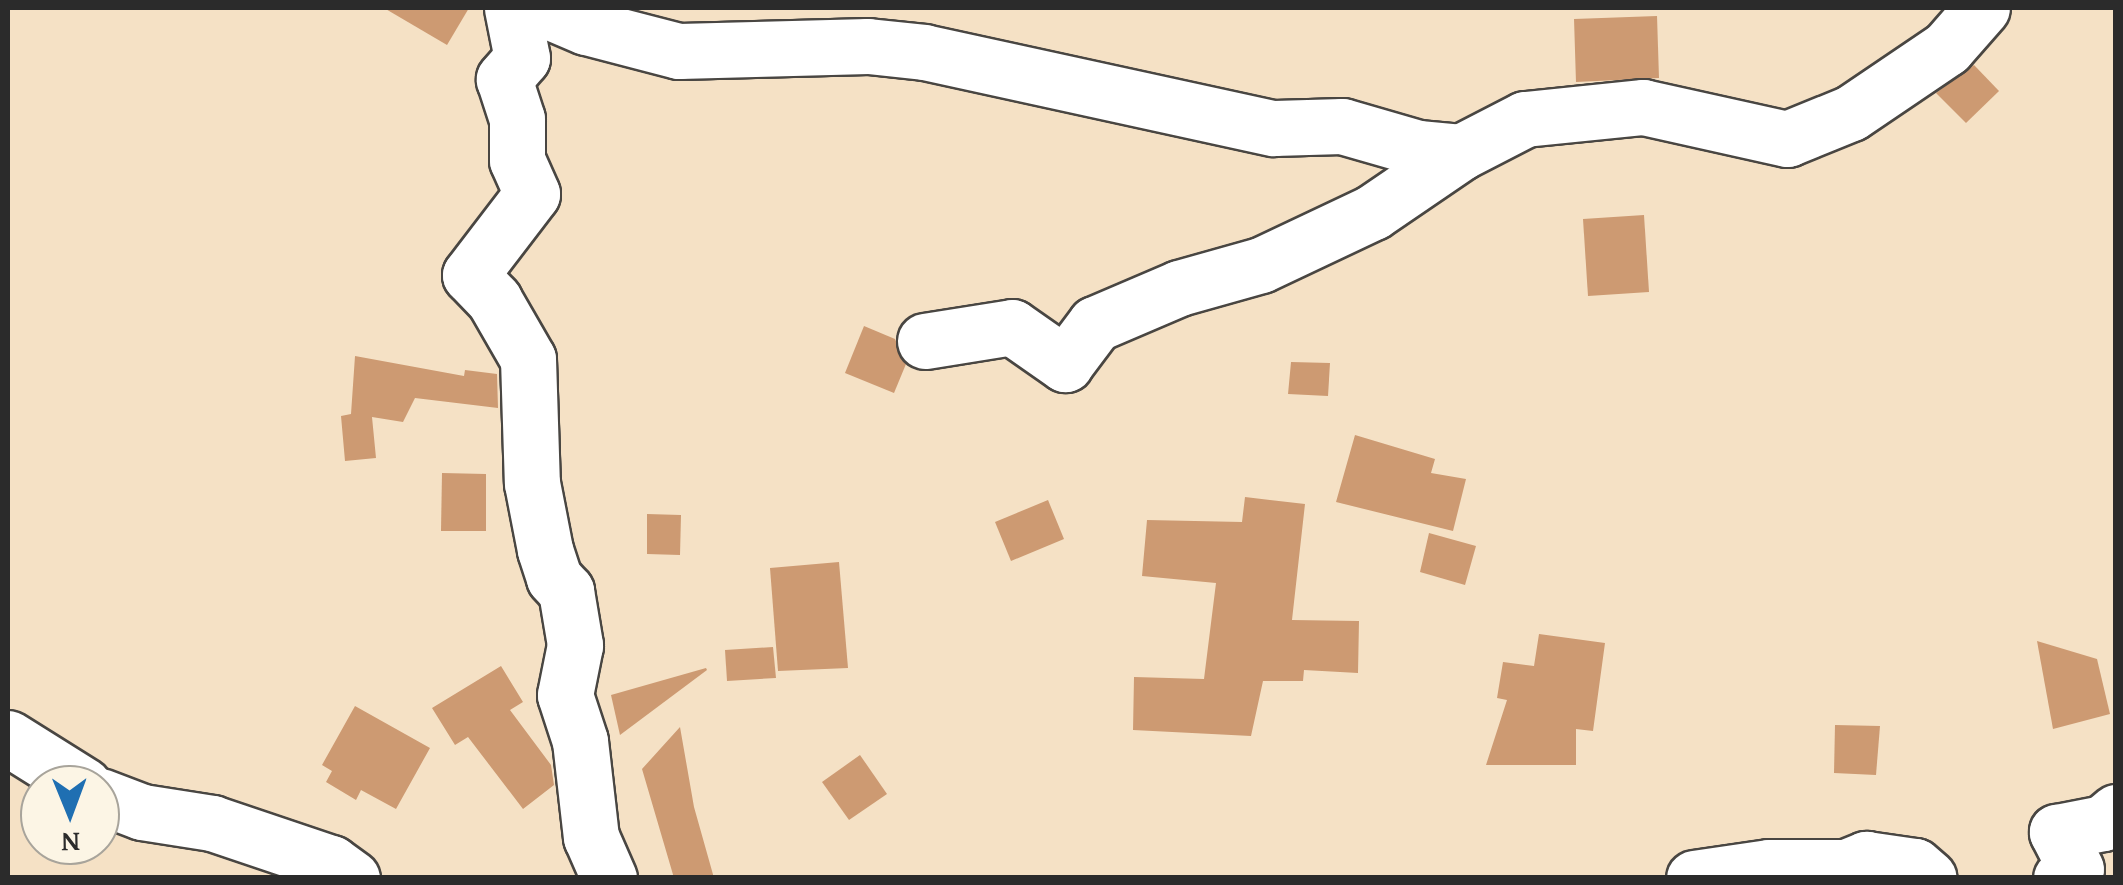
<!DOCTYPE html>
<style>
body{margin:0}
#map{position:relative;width:2123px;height:885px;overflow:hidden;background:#f5e1c5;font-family:"Gentium Book Plus",serif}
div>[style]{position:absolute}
.building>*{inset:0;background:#cd9a72}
.roads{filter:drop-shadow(2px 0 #494642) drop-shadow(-2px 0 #494642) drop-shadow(0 2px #494642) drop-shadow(0 -2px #494642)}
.minor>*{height:55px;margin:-27.5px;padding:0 27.5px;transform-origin:27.5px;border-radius:27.5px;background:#fff}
span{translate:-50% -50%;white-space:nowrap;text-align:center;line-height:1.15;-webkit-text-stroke:9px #fcf5e5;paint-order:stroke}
.frame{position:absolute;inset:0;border:10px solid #2b2b2b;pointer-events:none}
.north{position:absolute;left:20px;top:765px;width:100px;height:100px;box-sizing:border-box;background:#fcf5e5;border:2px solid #a8a49b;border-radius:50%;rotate:179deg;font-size:28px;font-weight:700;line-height:40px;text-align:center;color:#2b2b2b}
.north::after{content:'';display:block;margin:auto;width:35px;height:45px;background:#1f6fb2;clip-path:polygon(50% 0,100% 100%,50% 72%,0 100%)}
</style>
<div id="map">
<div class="building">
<i style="clip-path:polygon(384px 8px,469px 8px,447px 45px)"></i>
<i style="clip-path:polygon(1657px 16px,1659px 78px,1576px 82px,1574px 19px)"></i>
<i style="clip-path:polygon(1974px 65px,1999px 91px,1966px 123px,1936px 93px)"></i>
<i style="clip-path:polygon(1644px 215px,1649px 292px,1588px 296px,1583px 219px)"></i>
<i style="clip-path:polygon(864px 326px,895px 339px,906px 364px,894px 393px,845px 373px)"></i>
<i style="clip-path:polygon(355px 356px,464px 376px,465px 370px,497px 374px,498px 408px,415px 398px,403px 422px,372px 417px,376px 458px,345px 461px,341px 416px,351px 414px)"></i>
<i style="clip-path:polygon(1291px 362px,1330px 363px,1328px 396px,1288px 394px)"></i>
<i style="clip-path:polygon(1355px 435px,1435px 459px,1431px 473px,1466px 479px,1453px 531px,1336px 502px)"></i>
<i style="clip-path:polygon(442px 473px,486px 474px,486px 531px,441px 531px)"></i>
<i style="clip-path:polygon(1245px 497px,1305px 504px,1292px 620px,1359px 621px,1358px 673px,1304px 670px,1303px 681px,1263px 681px,1251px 736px,1133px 730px,1134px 677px,1204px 679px,1216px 583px,1142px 576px,1147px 520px,1242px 522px)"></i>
<i style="clip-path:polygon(1048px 500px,1064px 539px,1011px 561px,995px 522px)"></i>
<i style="clip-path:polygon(647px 514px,681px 515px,680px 555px,647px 554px)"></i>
<i style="clip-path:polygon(1429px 533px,1476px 546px,1465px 585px,1420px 572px)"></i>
<i style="clip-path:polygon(839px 562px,848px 668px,778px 671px,770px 568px)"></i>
<i style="clip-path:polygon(1539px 634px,1605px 643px,1593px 731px,1576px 729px,1576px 765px,1486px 765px,1507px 700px,1497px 698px,1503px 662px,1534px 666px)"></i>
<i style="clip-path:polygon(2037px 641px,2097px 659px,2110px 714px,2053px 729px)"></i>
<i style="clip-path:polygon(773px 647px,776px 678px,727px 681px,725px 650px)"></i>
<i style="clip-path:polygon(501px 666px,523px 702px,510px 710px,551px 765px,554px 785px,523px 809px,468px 737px,455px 745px,432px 708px)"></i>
<i style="clip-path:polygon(706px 668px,707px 670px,620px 735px,611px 695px)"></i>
<i style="clip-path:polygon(355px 706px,430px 748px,396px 809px,361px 790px,356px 800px,326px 782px,332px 771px,322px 765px)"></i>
<i style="clip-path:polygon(1835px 725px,1880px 726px,1876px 775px,1834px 773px)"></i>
<i style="clip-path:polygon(680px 727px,694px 807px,714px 878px,674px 878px,642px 769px)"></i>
<i style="clip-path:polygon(860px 755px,887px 794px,849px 820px,822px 782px)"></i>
</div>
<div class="roads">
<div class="minor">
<i style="left:512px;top:8px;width:51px;rotate:78.7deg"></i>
<i style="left:522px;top:58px;width:28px;rotate:131deg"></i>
<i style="left:504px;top:79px;width:42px;rotate:72deg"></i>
<i style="left:517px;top:119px;width:41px;rotate:90deg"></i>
<i style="left:517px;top:160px;width:37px;rotate:66deg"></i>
<i style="left:532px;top:194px;width:102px;rotate:127.4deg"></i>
<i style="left:470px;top:275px;width:35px;rotate:46deg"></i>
<i style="left:494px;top:300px;width:68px;rotate:60deg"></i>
<i style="left:528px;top:359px;width:124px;rotate:88.2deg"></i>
<i style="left:532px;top:483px;width:68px;rotate:79deg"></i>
<i style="left:545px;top:550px;width:29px;rotate:72deg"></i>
<i style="left:554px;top:578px;width:18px;rotate:47deg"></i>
<i style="left:566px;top:591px;width:55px;rotate:80.5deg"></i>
<i style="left:575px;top:645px;width:51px;rotate:101.3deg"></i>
<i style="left:565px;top:695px;width:48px;rotate:71.9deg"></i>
<i style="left:580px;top:741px;width:97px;rotate:83.5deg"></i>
<i style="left:591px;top:837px;width:45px;rotate:66.3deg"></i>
<i style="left:541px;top:8px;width:49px;rotate:22.9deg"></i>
<i style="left:586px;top:27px;width:96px;rotate:14.5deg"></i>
<i style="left:679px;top:51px;width:189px;rotate:-1.5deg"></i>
<i style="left:868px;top:46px;width:56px;rotate:6.1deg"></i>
<i style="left:924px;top:52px;width:358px;rotate:12.3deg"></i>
<i style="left:1274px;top:128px;width:68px;rotate:-1.7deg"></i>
<i style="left:1342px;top:126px;width:79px;rotate:16.1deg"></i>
<i style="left:1418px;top:148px;width:43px;rotate:5.3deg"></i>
<i style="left:1461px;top:152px;width:72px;rotate:-27.3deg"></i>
<i style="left:1525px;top:119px;width:119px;rotate:-5.8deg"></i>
<i style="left:1643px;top:107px;width:148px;rotate:12.5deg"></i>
<i style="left:1787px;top:139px;width:69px;rotate:-22.1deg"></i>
<i style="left:1851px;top:113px;width:116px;rotate:-34.1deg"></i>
<i style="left:1947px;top:48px;width:53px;rotate:-48.8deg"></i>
<i style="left:925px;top:341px;width:88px;rotate:-9.1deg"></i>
<i style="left:1012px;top:327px;width:65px;rotate:34.9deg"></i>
<i style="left:1065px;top:364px;width:50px;rotate:-53.1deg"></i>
<i style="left:1095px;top:324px;width:91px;rotate:-23.2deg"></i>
<i style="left:1179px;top:288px;width:85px;rotate:-15.7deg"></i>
<i style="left:1261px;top:265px;width:124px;rotate:-25.3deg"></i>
<i style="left:1373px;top:212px;width:107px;rotate:-34.3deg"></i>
<i style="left:8px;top:738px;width:89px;rotate:32.1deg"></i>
<i style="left:100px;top:796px;width:45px;rotate:20.9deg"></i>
<i style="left:142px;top:812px;width:71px;rotate:8.9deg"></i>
<i style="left:212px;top:823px;width:126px;rotate:18.6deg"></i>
<i style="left:331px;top:863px;width:26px;rotate:36deg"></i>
<i style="left:1694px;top:878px;width:76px;rotate:-8.3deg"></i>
<i style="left:1769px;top:867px;width:77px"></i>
<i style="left:1846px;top:867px;width:22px;rotate:-22deg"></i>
<i style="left:1866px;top:859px;width:49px;rotate:8.1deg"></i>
<i style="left:1915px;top:866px;width:18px;rotate:41deg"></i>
<i style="left:2061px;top:878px;width:17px;rotate:-31deg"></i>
<i style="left:2076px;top:869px;width:42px;rotate:-117.2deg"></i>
<i style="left:2057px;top:832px;width:47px;rotate:-11.1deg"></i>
<i style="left:2103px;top:823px;width:17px;rotate:-40deg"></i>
</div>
</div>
<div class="frame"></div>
<div class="north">N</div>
</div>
